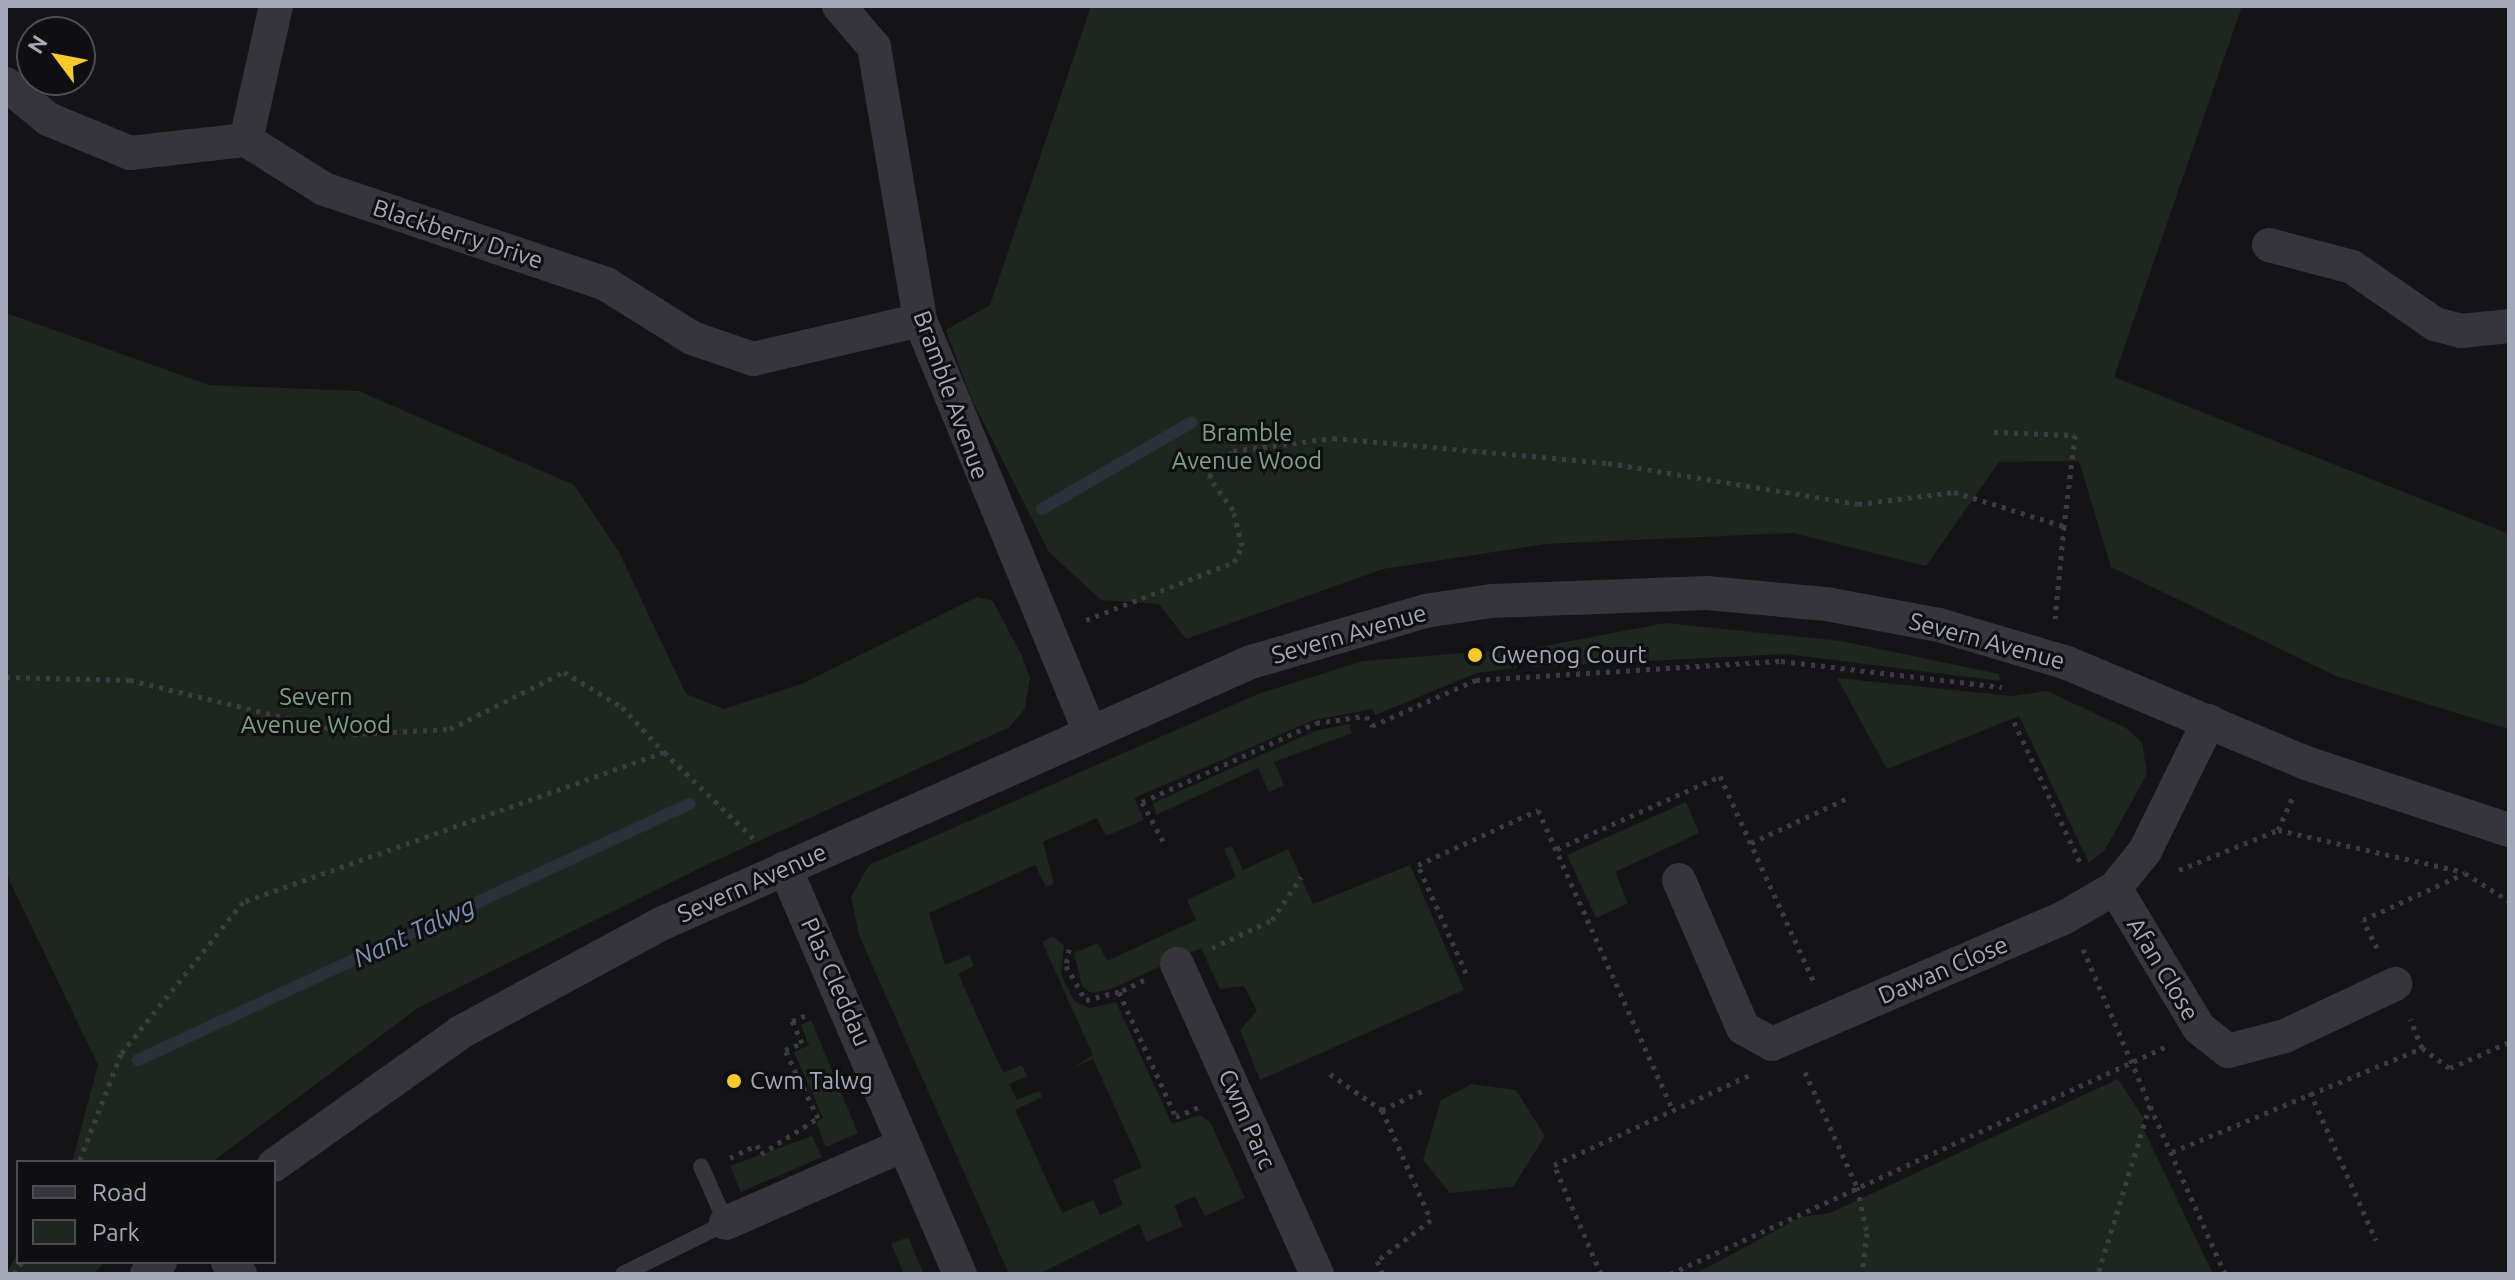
<!DOCTYPE html>
<style>
body{margin:0}
#map{position:relative;width:2515px;height:1280px;overflow:hidden;background:#141416;font-family:Ubuntu,sans-serif}
div>[style]{position:absolute}
.green>*{inset:0;background:#1e2620}
.stream>*{height:12px;margin:-6px;padding:0 6px;transform-origin:6px;border-radius:6px;background:#2a313a}
.path>*{height:5px;margin-top:-2.5px;transform-origin:0;background:repeating-linear-gradient(90deg,#3b3c42 0 4px,transparent 0 10px)}
.lane>*{height:16px;margin:-8px;padding:0 8px;transform-origin:8px;border-radius:8px;background:#35353b}
.street>*{height:34px;margin:-17px;padding:0 17px;transform-origin:17px;border-radius:17px;background:#35353b}
.dots>*{width:22px;height:22px;translate:-50% -50%;box-sizing:border-box;border:4px solid #0f0f11;border-radius:50%}
span{translate:-50% -50%;white-space:nowrap;text-align:center;line-height:1.15;-webkit-text-stroke:6px #0f0f11;paint-order:stroke}
.street-label{font-size:24px;color:#a5a9b7}
.park-label{font-size:24px;color:#7ba282}
.poi-label{font-size:24px;color:#a5a9b7}
.left{translate:0 -50%;text-align:left}
.water-label{font-size:26px;color:#7b92b3;font-style:italic}
.frame{position:absolute;inset:0;border:8px solid #a5a9b7;pointer-events:none}
.legend{position:absolute;left:16px;top:1160px;width:260px;height:104px;box-sizing:border-box;background:#0f0f11;border:2px solid #4b4d53;margin:0;padding:10px 14px;list-style:none;font-size:24px;color:#a5a9b7}
.legend li{display:flex;align-items:center;gap:16px;height:40px}
.legend b{width:40px;border:2px solid #4b4d53}
.north{position:absolute;left:16px;top:16px;width:80px;height:80px;box-sizing:border-box;background:#0f0f11;border:2px solid #4b4d53;border-radius:50%;rotate:302deg;font-size:22px;font-weight:700;line-height:32px;text-align:center;color:#a5a9b7}
.north::after{content:'';display:block;margin:auto;width:28px;height:36px;background:#f8cb2a;clip-path:polygon(50% 0,100% 100%,50% 72%,0 100%)}
</style>
<div id="map">
<div class="green">
<i style="clip-path:polygon(1091px 6px,2242px 6px,2114px 377px,2509px 534px,2509px 729px,2336px 676px,2111px 567px,2079px 461px,1999px 462px,1926px 566px,1793px 533px,1545px 544px,1383px 569px,1186px 639px,1159px 604px,1101px 600px,1049px 552px,972px 400px,946px 330px,990px 305px)"></i>
<i style="clip-path:polygon(6px 313px,209px 385px,359px 391px,574px 485px,619px 552px,686px 694px,724px 709px,804px 683px,977px 597px,993px 601px,1022px 656px,1030px 678px,1025px 708px,1010px 727px,706px 865px,418px 1008px,212px 1162px,72px 1162px,98px 1065px,6px 873px)"></i>
<i style="clip-path:polygon(1665px 623px,1841px 641px,1999px 674px,2000px 681px,1786px 654px,1532px 667px,1529px 649px)"></i>
<i style="clip-path:polygon(1516px 649px,1516px 668px,1477px 673px,1375px 715px,1372px 709px,1314px 720px,1134px 798px,1144px 820px,1106px 836px,1097px 818px,1043px 842px,1054px 884px,1046px 887px,1035px 865px,929px 913px,945px 965px,969px 955px,974px 966px,958px 974px,1003px 1073px,1022px 1065px,1027px 1076px,1009px 1084px,1017px 1100px,1039px 1091px,1042px 1097px,1015px 1110px,1062px 1213px,1093px 1200px,1100px 1215px,1123px 1205px,1113px 1180px,1142px 1167px,1093px 1059px,1071px 1069px,1093px 1055px,1042px 942px,1053px 936px,1064px 946px,1061px 974px,1074px 1001px,1090px 1008px,1116px 1002px,1172px 1124px,1200px 1115px,1210px 1122px,1245px 1198px,1205px 1216px,1195px 1196px,1174px 1206px,1183px 1226px,1147px 1242px,1139px 1224px,1039px 1274px,1009px 1274px,859px 935px,851px 897px,869px 865px,1258px 694px,1363px 661px)"></i>
<i style="clip-path:polygon(1837px 678px,2011px 696px,2047px 691px,2126px 728px,2142px 742px,2147px 774px,2105px 850px,2089px 863px,2019px 716px,1887px 769px)"></i>
<i style="clip-path:polygon(1349px 724px,1352px 733px,1274px 762px,1284px 785px,1269px 792px,1258px 768px,1156px 815px,1153px 803px,1315px 731px)"></i>
<i style="clip-path:polygon(1686px 802px,1699px 833px,1615px 872px,1628px 903px,1596px 918px,1567px 855px)"></i>
<i style="clip-path:polygon(1232px 846px,1243px 870px,1288px 849px,1313px 904px,1410px 865px,1464px 990px,1260px 1080px,1240px 1030px,1257px 1011px,1244px 986px,1220px 989px,1201px 948px,1111px 989px,1091px 993px,1082px 986px,1074px 953px,1098px 943px,1107px 961px,1196px 920px,1187px 900px,1236px 877px,1224px 849px)"></i>
<i style="clip-path:polygon(811px 1020px,858px 1133px,826px 1147px,816px 1122px,823px 1118px,794px 1052px,809px 1045px,801px 1025px)"></i>
<i style="clip-path:polygon(2118px 1079px,2144px 1119px,2141px 1124px,2213px 1274px,1695px 1274px,1801px 1217px,1830px 1213px)"></i>
<i style="clip-path:polygon(1472px 1084px,1516px 1090px,1545px 1136px,1513px 1187px,1450px 1193px,1423px 1160px,1441px 1100px)"></i>
<i style="clip-path:polygon(812px 1136px,822px 1157px,741px 1192px,730px 1166px)"></i>
<i style="clip-path:polygon(908px 1237px,924px 1274px,904px 1274px,891px 1244px)"></i>
<i style="clip-path:polygon(18px 1253px,18px 1262px,105px 1262px,94px 1274px,6px 1274px)"></i>
</div>
<div class="stream">
<i style="left:1042px;top:509px;width:173px;rotate:-30.1deg"></i>
<i style="left:138px;top:1060px;width:608px;rotate:-24.92deg"></i>
</div>
<div class="path">
<i style="left:1994px;top:432px;width:81px;rotate:2.1deg"></i>
<i style="left:2075px;top:435px;width:92px;rotate:96.9deg"></i>
<i style="left:1086px;top:620px;width:159px;rotate:-21.4deg"></i>
<i style="left:1234px;top:562px;width:18px;rotate:-63deg"></i>
<i style="left:1242px;top:546px;width:37px;rotate:-104deg"></i>
<i style="left:1233px;top:510px;width:41px;rotate:-126deg"></i>
<i style="left:1209px;top:477px;width:35px;rotate:-47deg"></i>
<i style="left:1233px;top:451px;width:101px;rotate:-7.4deg"></i>
<i style="left:1333px;top:438px;width:276px;rotate:5.2deg"></i>
<i style="left:1608px;top:463px;width:253px;rotate:9.3deg"></i>
<i style="left:1858px;top:504px;width:97px;rotate:-7.1deg"></i>
<i style="left:1954px;top:492px;width:115px;rotate:17.2deg"></i>
<i style="left:2064px;top:526px;width:93px;rotate:95.5deg"></i>
<i style="left:6px;top:677px;width:124px;rotate:1.4deg"></i>
<i style="left:130px;top:680px;width:229px;rotate:13.6deg"></i>
<i style="left:353px;top:734px;width:97px;rotate:-3deg"></i>
<i style="left:450px;top:729px;width:127px;rotate:-26.6deg"></i>
<i style="left:564px;top:672px;width:68px;rotate:31.1deg"></i>
<i style="left:622px;top:707px;width:62px;rotate:47deg"></i>
<i style="left:664px;top:752px;width:447px;rotate:160.4deg"></i>
<i style="left:243px;top:902px;width:195px;rotate:128.8deg"></i>
<i style="left:121px;top:1054px;width:116px;rotate:111.3deg"></i>
<i style="left:2014px;top:722px;width:155px;rotate:64.8deg"></i>
<i style="left:664px;top:752px;width:127px;rotate:44deg"></i>
<i style="left:2278px;top:830px;width:35px;rotate:-66deg"></i>
<i style="left:1163px;top:841px;width:44px;rotate:-118.3deg"></i>
<i style="left:1142px;top:802px;width:191px;rotate:-24.4deg"></i>
<i style="left:1316px;top:723px;width:50px;rotate:-8deg"></i>
<i style="left:1366px;top:716px;width:12px;rotate:59deg"></i>
<i style="left:1372px;top:726px;width:114px;rotate:-23.9deg"></i>
<i style="left:1476px;top:680px;width:306px;rotate:-3.6deg"></i>
<i style="left:1781px;top:661px;width:222px;rotate:6.7deg"></i>
<i style="left:1751px;top:843px;width:109px;rotate:-24.9deg"></i>
<i style="left:1557px;top:849px;width:179px;rotate:-24.1deg"></i>
<i style="left:1720px;top:776px;width:229px;rotate:65.5deg"></i>
<i style="left:2179px;top:870px;width:107px;rotate:-22deg"></i>
<i style="left:2278px;top:830px;width:191px;rotate:12.7deg"></i>
<i style="left:1212px;top:948px;width:66px;rotate:-25deg"></i>
<i style="left:1272px;top:920px;width:52px;rotate:-56deg"></i>
<i style="left:2377px;top:948px;width:31px;rotate:-117deg"></i>
<i style="left:2363px;top:920px;width:112px;rotate:-24.7deg"></i>
<i style="left:2465px;top:873px;width:52px;rotate:32.5deg"></i>
<i style="left:1069px;top:949px;width:17px;rotate:100deg"></i>
<i style="left:1066px;top:966px;width:39px;rotate:60deg"></i>
<i style="left:1086px;top:1000px;width:34px;rotate:-14deg"></i>
<i style="left:2083px;top:949px;width:170px;rotate:66.8deg"></i>
<i style="left:2150px;top:1105px;width:177px;rotate:107.1deg"></i>
<i style="left:1466px;top:973px;width:118px;rotate:-114deg"></i>
<i style="left:1418px;top:865px;width:132px;rotate:-24.6deg"></i>
<i style="left:1538px;top:810px;width:327px;rotate:65.8deg"></i>
<i style="left:1144px;top:980px;width:28px;rotate:154deg"></i>
<i style="left:1119px;top:992px;width:137px;rotate:65.5deg"></i>
<i style="left:1176px;top:1117px;width:24px;rotate:-24deg"></i>
<i style="left:2422px;top:1048px;width:34px;rotate:36deg"></i>
<i style="left:2450px;top:1068px;width:64px;rotate:-23.8deg"></i>
<i style="left:1805px;top:1072px;width:126px;rotate:65.7deg"></i>
<i style="left:1857px;top:1187px;width:47px;rotate:77.7deg"></i>
<i style="left:1867px;top:1233px;width:41px;rotate:97deg"></i>
<i style="left:1330px;top:1074px;width:63px;rotate:34.7deg"></i>
<i style="left:1382px;top:1110px;width:120px;rotate:66deg"></i>
<i style="left:1431px;top:1220px;width:68px;rotate:142.8deg"></i>
<i style="left:1377px;top:1261px;width:14px;rotate:65deg"></i>
<i style="left:2310px;top:1092px;width:162px;rotate:66deg"></i>
<i style="left:2150px;top:1106px;width:184px;rotate:65.9deg"></i>
<i style="left:1382px;top:1110px;width:44px;rotate:-25.4deg"></i>
<i style="left:2172px;top:1152px;width:271px;rotate:-22.6deg"></i>
<i style="left:2422px;top:1048px;width:31px;rotate:-112deg"></i>
<i style="left:730px;top:1158px;width:30px;rotate:-26deg"></i>
<i style="left:757px;top:1145px;width:10px;rotate:66deg"></i>
<i style="left:761px;top:1154px;width:67px;rotate:-32.3deg"></i>
<i style="left:818px;top:1118px;width:76px;rotate:-115.9deg"></i>
<i style="left:785px;top:1050px;width:18px;rotate:-22deg"></i>
<i style="left:802px;top:1043px;width:24px;rotate:-114deg"></i>
<i style="left:792px;top:1021px;width:16px;rotate:-22deg"></i>
<i style="left:14px;top:1274px;width:14px;rotate:-56deg"></i>
<i style="left:1601px;top:1274px;width:119px;rotate:-113.3deg"></i>
<i style="left:1554px;top:1165px;width:216px;rotate:-24.7deg"></i>
<i style="left:1670px;top:1274px;width:547px;rotate:-24.64deg"></i>
</div>
<div class="lane">
<i style="left:623px;top:1274px;width:115px;rotate:-26.3deg"></i>
<i style="left:726px;top:1223px;width:62px;rotate:-113.7deg"></i>
</div>
<div class="street">
<i style="left:839px;top:6px;width:54px;rotate:49.5deg"></i>
<i style="left:874px;top:47px;width:277px;rotate:80.4deg"></i>
<i style="left:920px;top:320px;width:444px;rotate:67.6deg"></i>
<i style="left:6px;top:84px;width:55px;rotate:39.8deg"></i>
<i style="left:48px;top:119px;width:89px;rotate:22.5deg"></i>
<i style="left:130px;top:153px;width:117px;rotate:-6.4deg"></i>
<i style="left:246px;top:140px;width:92px;rotate:32.1deg"></i>
<i style="left:324px;top:189px;width:298px;rotate:18.6deg"></i>
<i style="left:606px;top:284px;width:102px;rotate:32.1deg"></i>
<i style="left:692px;top:338px;width:65px;rotate:19deg"></i>
<i style="left:753px;top:359px;width:171px;rotate:-13.1deg"></i>
<i style="left:246px;top:140px;width:137px;rotate:-77.4deg"></i>
<i style="left:2269px;top:245px;width:86px;rotate:14.8deg"></i>
<i style="left:2352px;top:267px;width:101px;rotate:34.5deg"></i>
<i style="left:2435px;top:324px;width:27px;rotate:15deg"></i>
<i style="left:2461px;top:331px;width:48px;rotate:-5.9deg"></i>
<i style="left:785px;top:868px;width:442px;rotate:66.7deg"></i>
<i style="left:1679px;top:880px;width:161px;rotate:66.6deg"></i>
<i style="left:1743px;top:1028px;width:33px;rotate:29deg"></i>
<i style="left:1772px;top:1044px;width:319px;rotate:-23.4deg"></i>
<i style="left:2065px;top:917px;width:58px;rotate:-30.1deg"></i>
<i style="left:2115px;top:888px;width:48px;rotate:-51deg"></i>
<i style="left:2145px;top:851px;width:145px;rotate:-63.8deg"></i>
<i style="left:2115px;top:888px;width:163px;rotate:59deg"></i>
<i style="left:2199px;top:1028px;width:37px;rotate:38deg"></i>
<i style="left:2228px;top:1051px;width:59px;rotate:-14.7deg"></i>
<i style="left:2285px;top:1036px;width:122px;rotate:-25.3deg"></i>
<i style="left:1177px;top:964px;width:340px;rotate:65.7deg"></i>
<i style="left:274px;top:1165px;width:229px;rotate:-35.4deg"></i>
<i style="left:461px;top:1032px;width:230px;rotate:-28.4deg"></i>
<i style="left:663px;top:923px;width:643px;rotate:-23.94deg"></i>
<i style="left:1251px;top:662px;width:181px;rotate:-16.3deg"></i>
<i style="left:1425px;top:611px;width:67px;rotate:-8.6deg"></i>
<i style="left:1491px;top:601px;width:216px;rotate:-2.1deg"></i>
<i style="left:1707px;top:593px;width:120px;rotate:5.3deg"></i>
<i style="left:1826px;top:604px;width:115px;rotate:10.5deg"></i>
<i style="left:1939px;top:625px;width:134px;rotate:16.5deg"></i>
<i style="left:2067px;top:663px;width:259px;rotate:22.7deg"></i>
<i style="left:2306px;top:763px;width:214px;rotate:18.3deg"></i>
<i style="left:726px;top:1223px;width:194px;rotate:-23.7deg"></i>
<i style="left:228px;top:1262px;width:17px;rotate:45deg"></i>
<i style="left:147px;top:1274px;width:18px;rotate:-43deg"></i>
</div>
<div class="dots">
<i style="left:1475px;top:655px;background:#f8cb2a"></i>
<i style="left:734px;top:1081px;background:#f8cb2a"></i>
</div>
<div class="street-label">
<span style="left:458px;top:234px;rotate:18deg">Blackberry Drive</span>
<span style="left:951px;top:395px;rotate:70deg">Bramble Avenue</span>
<span style="left:1349px;top:634px;rotate:-16deg">Severn Avenue</span>
<span style="left:1987px;top:641px;rotate:15deg">Severn Avenue</span>
<span style="left:752px;top:883px;rotate:-24deg">Severn Avenue</span>
<span style="left:2163px;top:969px;rotate:59deg">Afan Close</span>
<span style="left:1943px;top:970px;rotate:-23deg">Dawan Close</span>
<span style="left:836px;top:982px;rotate:66deg">Plas Cleddau</span>
<span style="left:1247px;top:1119px;rotate:66deg">Cwm Parc</span>
</div>
<div class="park-label">
<span style="left:1247px;top:447px">Bramble<br>Avenue Wood</span>
<span style="left:316px;top:711px">Severn<br>Avenue Wood</span>
</div>
<div class="poi-label">
<span class="left" style="left:1491px;top:655px">Gwenog Court</span>
<span class="left" style="left:750px;top:1081px">Cwm Talwg</span>
</div>
<div class="water-label">
<span style="left:414px;top:932px;rotate:-25deg">Nant Talwg</span>
</div>
<div class="frame"></div>
<ul class="legend">
<li><b style="height:10px;background:#35353b"></b>Road</li>
<li><b style="height:22px;background:#1e2620"></b>Park</li>
</ul>
<div class="north">N</div>
</div>
